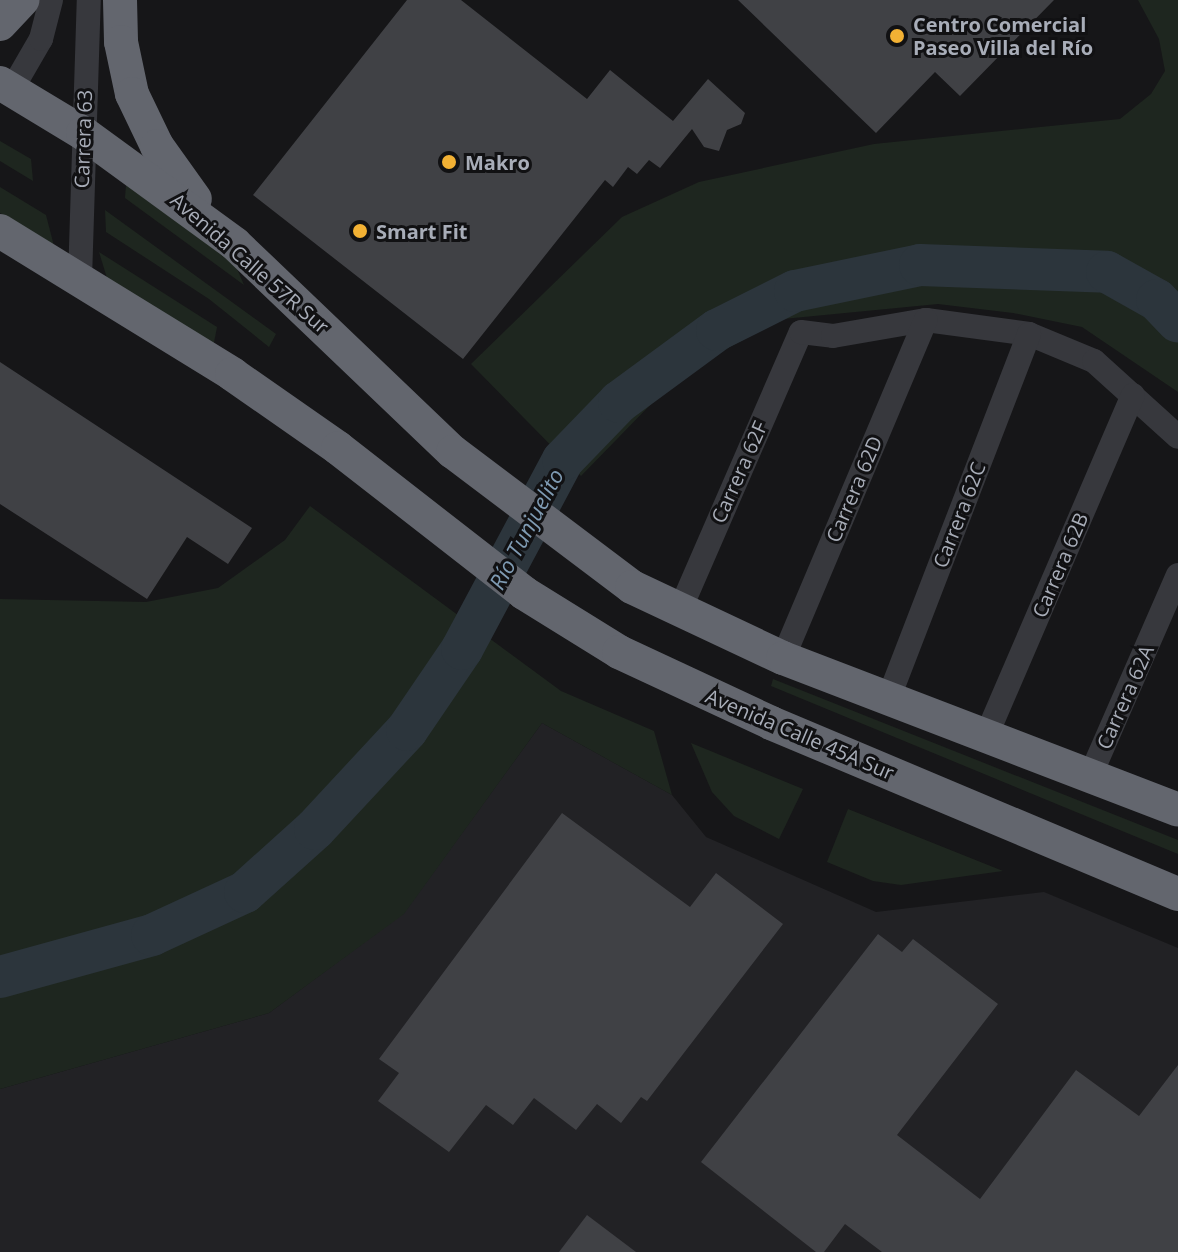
<!DOCTYPE html>
<meta charset="utf-8">
<style>
body{margin:0}
#map{position:relative;width:1178px;height:1252px;overflow:hidden;background:#161618;font-family:"Open Sans",sans-serif}
div>[style]{position:absolute}
.built>*{inset:0;background:#222225}
.green>*{inset:0;background:#1e261f}
.river>*{height:42px;margin:-21px;padding:0 21px;transform-origin:21px;border-radius:21px;background:#2c353c}
.building>*{inset:0;background:#404145}
.minor>*{height:24px;margin:-12px;padding:0 12px;transform-origin:12px;border-radius:12px;background:#37383d}
.highway>*{height:34px;margin:-17px;padding:0 17px;transform-origin:17px;border-radius:17px;background:#63666e}
.dots>*{width:22px;height:22px;translate:-50% -50%;box-sizing:border-box;border:4px solid #111113;border-radius:50%}
span{translate:-50% -50%;white-space:nowrap;text-align:center;line-height:1.15;-webkit-text-stroke:6px #111113;paint-order:stroke}
.poi-label{font-size:20px;color:#a8adb8;font-weight:700}
.left{translate:0 -50%;text-align:left}
.street-label{font-size:20px;color:#a8adb8}
.water-label{font-size:22px;color:#7f9bb3;font-style:italic}
</style>
<div id="map">
<div class="built">
<i style="clip-path:polygon(542px 723px,672px 795px,706px 837px,876px 912px,1044px 892px,1178px 948px,1178px 1252px,0 1252px,0 1089px,269px 1013px,404px 913px)"></i>
</div>
<div class="green">
<i style="clip-path:polygon(1138px 0,1178px 0,1178px 392px,1082px 327px,1013px 313px,938px 304px,783px 319px,722px 351px,656px 399px,581px 476px,471px 364px,622px 217px,699px 182px,874px 144px,1120px 119px,1151px 94px,1165px 71px,1159px 39px)"></i>
<i style="clip-path:polygon(0 141px,31px 159px,33px 181px,0 161px)"></i>
<i style="clip-path:polygon(126px 185px,235px 264px,244px 285px,125px 198px)"></i>
<i style="clip-path:polygon(0 187px,46px 215px,54px 246px,0 213px)"></i>
<i style="clip-path:polygon(105px 210px,276px 334px,269px 347px,209px 299px,106px 232px)"></i>
<i style="clip-path:polygon(99px 252px,217px 327px,213px 348px,107px 278px)"></i>
<i style="clip-path:polygon(310px 506px,561px 691px,654px 731px,672px 795px,542px 723px,404px 914px,269px 1013px,0 1089px,0 599px,146px 602px,218px 588px,285px 540px)"></i>
<i style="clip-path:polygon(773px 679px,1178px 840px,1178px 854px,771px 686px)"></i>
<i style="clip-path:polygon(691px 743px,803px 789px,779px 839px,734px 816px,712px 792px)"></i>
<i style="clip-path:polygon(848px 809px,1003px 871px,901px 885px,873px 881px,827px 862px)"></i>
</div>
<div class="river">
<i style="left:0;top:977px;width:158px;rotate:-15.4deg"></i>
<i style="left:152px;top:935px;width:102px;rotate:-24.8deg"></i>
<i style="left:245px;top:892px;width:94px;rotate:-42deg"></i>
<i style="left:315px;top:829px;width:135px;rotate:-47.1deg"></i>
<i style="left:407px;top:730px;width:98px;rotate:-55.8deg"></i>
<i style="left:462px;top:649px;width:214px;rotate:-61.9deg"></i>
<i style="left:563px;top:460px;width:81px;rotate:-46deg"></i>
<i style="left:619px;top:402px;width:122px;rotate:-36.3deg"></i>
<i style="left:717px;top:330px;width:87px;rotate:-26.6deg"></i>
<i style="left:795px;top:291px;width:128px;rotate:-11.7deg"></i>
<i style="left:920px;top:265px;width:187px;rotate:2.1deg"></i>
<i style="left:1107px;top:272px;width:57px;rotate:29.2deg"></i>
<i style="left:1157px;top:300px;width:30px;rotate:46deg"></i>
</div>
<div class="building">
<i style="clip-path:polygon(407px 0,461px 0,587px 99px,610px 70px,673px 121px,708px 79px,745px 113px,741px 124px,727px 130px,719px 151px,704px 147px,692px 129px,660px 168px,649px 160px,637px 174px,628px 167px,613px 187px,605px 180px,463px 359px,253px 195px)"></i>
<i style="clip-path:polygon(738px 0,1054px 0,960px 96px,935px 72px,876px 133px)"></i>
<i style="clip-path:polygon(0 362px,252px 528px,228px 564px,187px 537px,147px 599px,0 504px)"></i>
<i style="clip-path:polygon(562px 813px,690px 907px,716px 873px,783px 924px,647px 1101px,641px 1097px,621px 1123px,597px 1104px,576px 1130px,534px 1098px,513px 1125px,486px 1105px,449px 1152px,378px 1101px,399px 1073px,379px 1059px)"></i>
<i style="clip-path:polygon(878px 934px,902px 952px,913px 939px,998px 1004px,897px 1135px,980px 1199px,1076px 1070px,1139px 1116px,1178px 1065px,1178px 1252px,882px 1252px,845px 1224px,824px 1252px,816px 1252px,701px 1162px)"></i>
<i style="clip-path:polygon(587px 1215px,636px 1252px,559px 1252px)"></i>
</div>
<div class="minor">
<i style="left:12px;top:89px;width:58px;rotate:-59.9deg"></i>
<i style="left:41px;top:39px;width:40px;rotate:-75.6deg"></i>
<i style="left:80px;top:279px;width:279px;rotate:-88.2deg"></i>
<i style="left:679px;top:612px;width:305px;rotate:-66.5deg"></i>
<i style="left:801px;top:332px;width:32px;rotate:7deg"></i>
<i style="left:833px;top:336px;width:94px;rotate:-9.8deg"></i>
<i style="left:926px;top:320px;width:104px;rotate:7.7deg"></i>
<i style="left:1029px;top:334px;width:70px;rotate:22.6deg"></i>
<i style="left:1094px;top:361px;width:113px;rotate:42.1deg"></i>
<i style="left:783px;top:658px;width:367px;rotate:-67.1deg"></i>
<i style="left:889px;top:697px;width:389px;rotate:-68.9deg"></i>
<i style="left:987px;top:734px;width:369px;rotate:-66.7deg"></i>
<i style="left:1091px;top:774px;width:217px;rotate:-66.4deg"></i>
</div>
<div class="highway">
<i style="left:120px;top:0;width:42px;rotate:88.6deg"></i>
<i style="left:121px;top:42px;width:53px;rotate:78.1deg"></i>
<i style="left:132px;top:94px;width:58px;rotate:64.3deg"></i>
<i style="left:157px;top:146px;width:65px;rotate:54.4deg"></i>
<i style="left:0;top:24px;width:33px;rotate:-47deg"></i>
<i style="left:0;top:83px;width:97px;rotate:31.1deg"></i>
<i style="left:83px;top:133px;width:188px;rotate:36.1deg"></i>
<i style="left:235px;top:244px;width:301px;rotate:43.7deg"></i>
<i style="left:453px;top:452px;width:224px;rotate:37deg"></i>
<i style="left:632px;top:587px;width:167px;rotate:25.2deg"></i>
<i style="left:783px;top:658px;width:423px;rotate:21deg"></i>
<i style="left:0;top:231px;width:273px;rotate:31.6deg"></i>
<i style="left:232px;top:374px;width:129px;rotate:34.9deg"></i>
<i style="left:338px;top:448px;width:236px;rotate:37.9deg"></i>
<i style="left:524px;top:593px;width:112px;rotate:31.8deg"></i>
<i style="left:619px;top:652px;width:168px;rotate:25deg"></i>
<i style="left:771px;top:723px;width:441px;rotate:22.8deg"></i>
</div>
<div class="dots">
<i style="left:897px;top:36px;background:#f2b134"></i>
<i style="left:449px;top:162px;background:#f2b134"></i>
<i style="left:360px;top:231px;background:#f2b134"></i>
</div>
<div class="poi-label">
<span class="left" style="left:913px;top:36px">Centro Comercial<br>Paseo Villa del Río</span>
<span class="left" style="left:465px;top:162px">Makro</span>
<span class="left" style="left:376px;top:231px">Smart Fit</span>
</div>
<div class="street-label">
<span style="left:83px;top:139px;rotate:-88deg">Carrera 63</span>
<span style="left:250px;top:263px;rotate:41deg">Avenida Calle 57R Sur</span>
<span style="left:739px;top:472px;rotate:-66deg">Carrera 62F</span>
<span style="left:854px;top:489px;rotate:-67deg">Carrera 62D</span>
<span style="left:959px;top:515px;rotate:-69deg">Carrera 62C</span>
<span style="left:1060px;top:565px;rotate:-67deg">Carrera 62B</span>
<span style="left:1125px;top:697px;rotate:-66deg">Carrera 62A</span>
<span style="left:800px;top:734px;rotate:23deg">Avenida Calle 45A Sur</span>
</div>
<div class="water-label">
<span style="left:526px;top:529px;rotate:-62deg">Río Tunjuelito</span>
</div>
</div>
